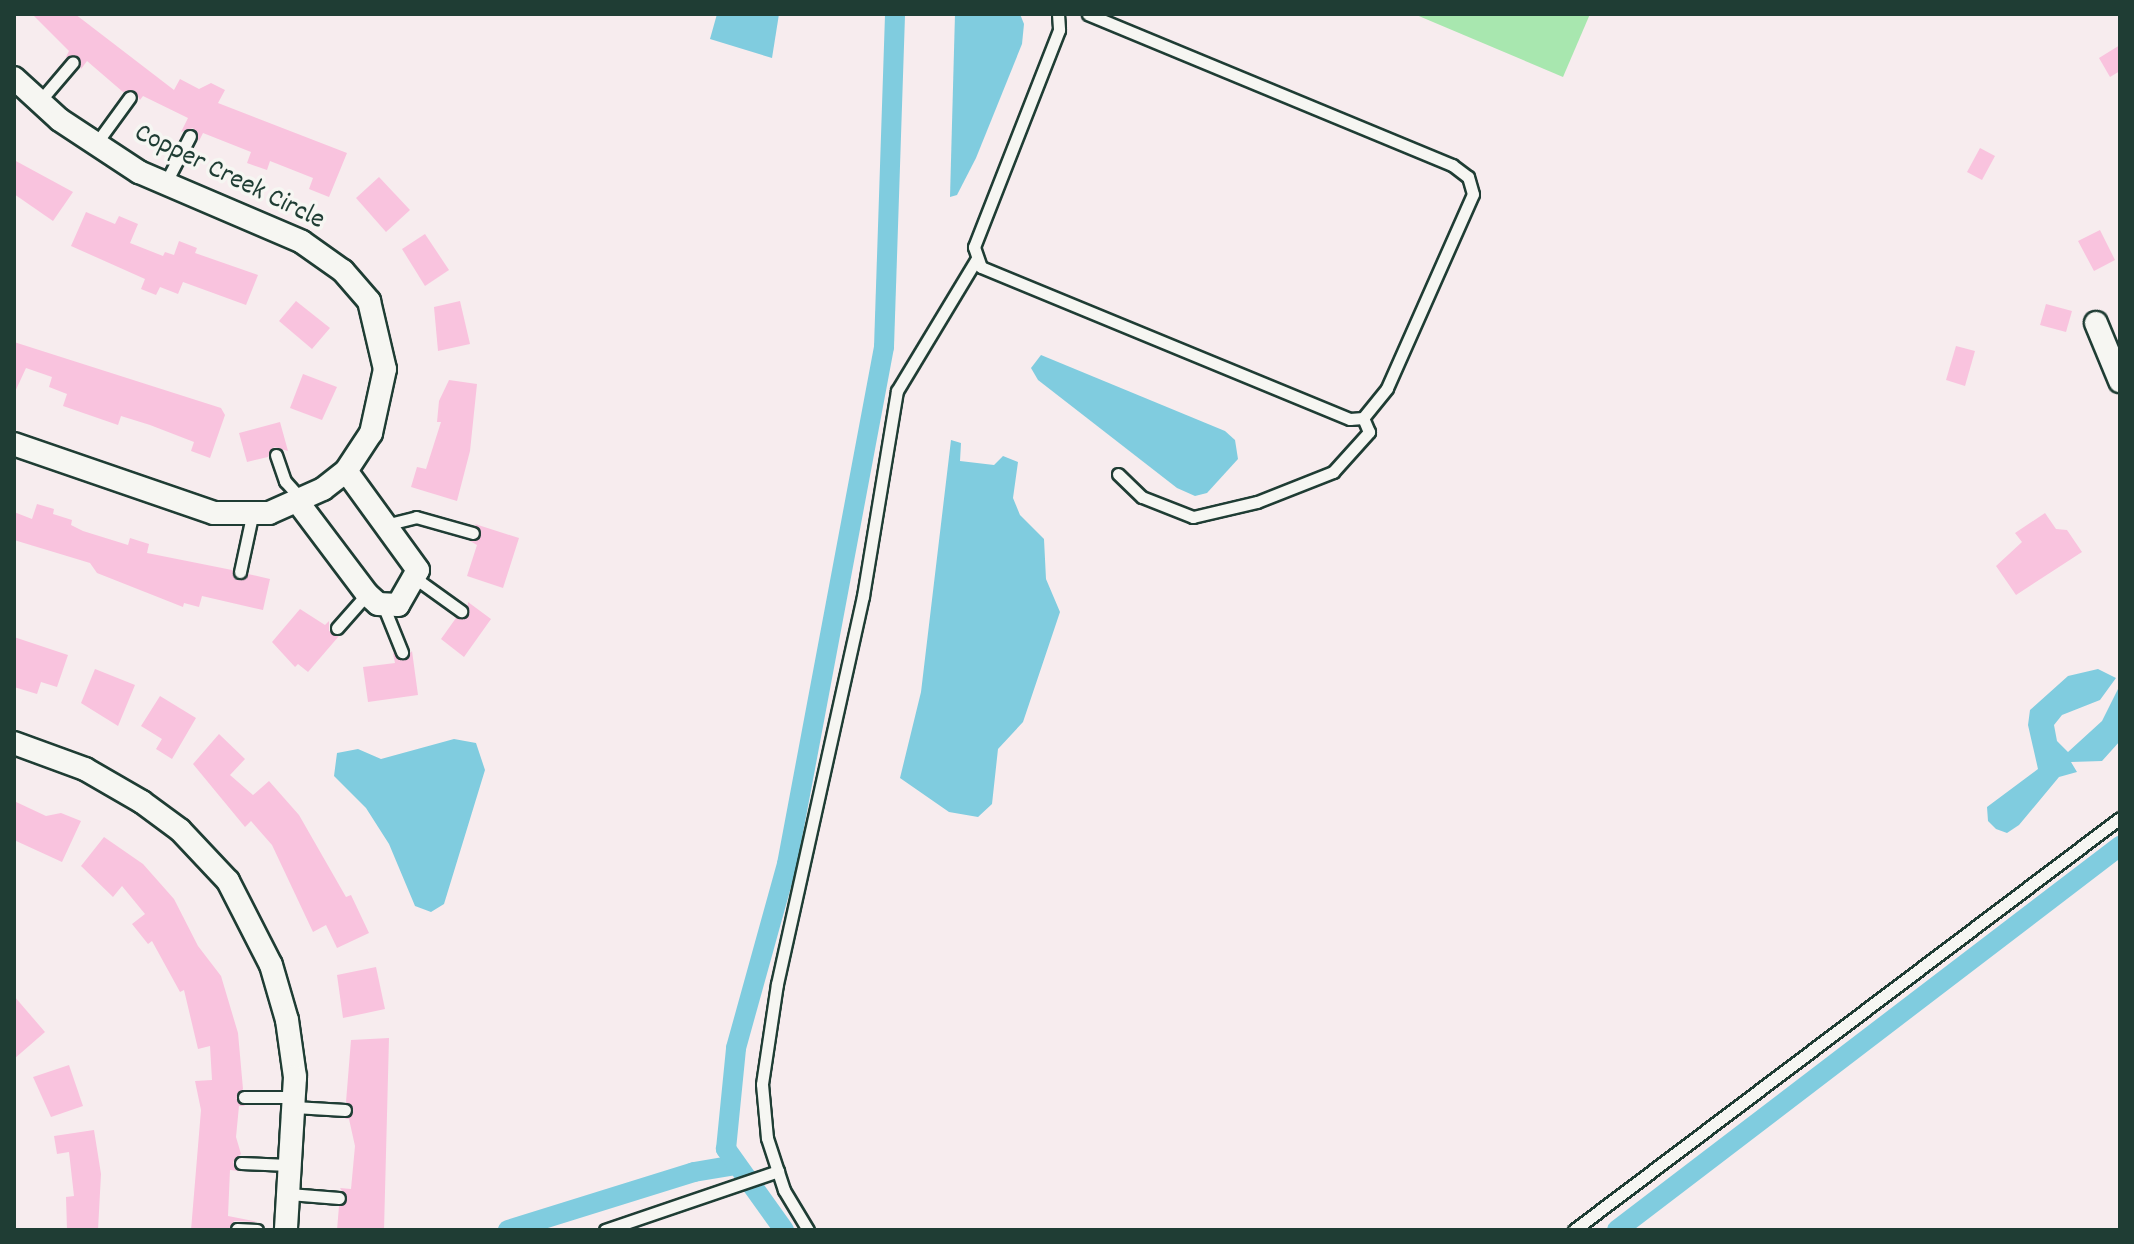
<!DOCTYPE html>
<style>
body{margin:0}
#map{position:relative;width:2134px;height:1244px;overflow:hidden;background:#f7ecee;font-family:Dekko,sans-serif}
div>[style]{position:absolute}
.green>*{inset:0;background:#a8e7af}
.water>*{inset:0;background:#80ccdf}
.canal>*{height:20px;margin:-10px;padding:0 10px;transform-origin:10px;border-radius:10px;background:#80ccdf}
.building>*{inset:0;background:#f9c3de}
.roads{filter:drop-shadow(2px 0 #1f3d34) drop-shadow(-2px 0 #1f3d34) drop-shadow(0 2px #1f3d34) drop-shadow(0 -2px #1f3d34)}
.service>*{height:11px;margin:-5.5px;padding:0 5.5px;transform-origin:5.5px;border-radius:5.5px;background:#f6f6f2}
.minor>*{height:22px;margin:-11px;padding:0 11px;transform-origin:11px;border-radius:11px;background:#f6f6f2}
span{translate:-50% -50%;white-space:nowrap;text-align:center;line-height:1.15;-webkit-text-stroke:7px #f6f6f2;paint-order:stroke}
.street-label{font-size:28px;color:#1f3d34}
.frame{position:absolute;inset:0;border:16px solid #1f3d34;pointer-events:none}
</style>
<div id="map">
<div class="green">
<i style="clip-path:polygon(1414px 14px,1590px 14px,1563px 77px)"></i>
</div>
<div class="water">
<i style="clip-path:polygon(717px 14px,779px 14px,772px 58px,710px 39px)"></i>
<i style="clip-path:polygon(955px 14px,1020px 14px,1024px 24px,1022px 44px,976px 158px,957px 195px,950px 197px)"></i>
<i style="clip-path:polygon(1041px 355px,1225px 431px,1235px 440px,1238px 459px,1207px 493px,1195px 496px,1177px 488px,1038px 380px,1031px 368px)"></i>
<i style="clip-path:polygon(951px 440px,961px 443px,960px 461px,994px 465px,1003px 456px,1018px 462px,1013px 498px,1020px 515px,1044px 539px,1046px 579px,1060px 612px,1023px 722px,998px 749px,992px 804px,978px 817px,949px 812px,900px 778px,921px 692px)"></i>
<i style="clip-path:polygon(2098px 669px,2116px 678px,2100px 700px,2062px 715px,2054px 725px,2057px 741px,2068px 752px,2102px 721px,2120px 685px,2120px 741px,2102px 761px,2071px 762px,2077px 772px,2059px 777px,2019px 825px,2007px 833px,1996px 829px,1988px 821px,1987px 807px,2038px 769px,2028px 725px,2030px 710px,2068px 676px)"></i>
<i style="clip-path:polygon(454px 739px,476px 743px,485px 770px,444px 904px,431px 912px,415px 906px,389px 844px,366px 808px,334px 776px,337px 753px,358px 749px,381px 759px)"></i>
</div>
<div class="canal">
<i style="left:508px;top:1230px;width:195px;rotate:-17.3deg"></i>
<i style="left:694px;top:1172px;width:43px;rotate:-9.5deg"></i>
<i style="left:784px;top:1230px;width:100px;rotate:-125.6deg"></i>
<i style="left:726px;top:1149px;width:101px;rotate:-84.3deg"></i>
<i style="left:736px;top:1048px;width:191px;rotate:-74.5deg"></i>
<i style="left:787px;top:864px;width:526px;rotate:-79.37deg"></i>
<i style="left:884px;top:347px;width:333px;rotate:-88.1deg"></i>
<i style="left:1617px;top:1230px;width:633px;rotate:-37.36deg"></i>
</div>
<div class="building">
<i style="clip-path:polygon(32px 14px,75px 14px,174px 90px,180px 79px,199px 89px,211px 83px,225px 90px,218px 103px,347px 153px,329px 197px,309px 189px,313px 178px,270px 161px,267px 170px,247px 163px,251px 152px,203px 133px,199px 141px,193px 128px,181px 132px,188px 118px,143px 96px,140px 100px,134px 90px,123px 92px,87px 61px,81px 69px,79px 56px,66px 57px,69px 51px)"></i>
<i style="clip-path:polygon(2120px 45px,2120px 71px,2110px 77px,2099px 58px)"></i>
<i style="clip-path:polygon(1980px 148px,1995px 156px,1982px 180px,1967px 172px)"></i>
<i style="clip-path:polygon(14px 160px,73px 192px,53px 221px,14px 194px)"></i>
<i style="clip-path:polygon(379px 177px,410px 210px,386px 232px,356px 198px)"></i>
<i style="clip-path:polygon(86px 212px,115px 224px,119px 216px,138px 224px,130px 243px,163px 256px,165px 252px,174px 255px,179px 241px,197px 248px,195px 253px,258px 275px,246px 305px,183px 282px,178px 294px,160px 287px,156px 295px,141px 289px,145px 279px,71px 246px)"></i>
<i style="clip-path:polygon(2100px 230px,2115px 260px,2094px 271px,2078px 241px)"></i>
<i style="clip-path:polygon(425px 234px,449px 270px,425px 286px,402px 249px)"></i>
<i style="clip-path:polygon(296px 301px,330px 328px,312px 349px,279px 321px)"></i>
<i style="clip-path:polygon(460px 301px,470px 344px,438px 351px,434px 307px)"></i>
<i style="clip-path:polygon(2046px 304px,2072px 311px,2066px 332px,2040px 325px)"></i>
<i style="clip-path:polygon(14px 342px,221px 408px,225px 415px,210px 458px,191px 451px,194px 442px,150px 425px,121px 416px,118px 425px,63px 406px,67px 394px,49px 387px,52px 377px,26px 368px,14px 394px)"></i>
<i style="clip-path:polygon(1956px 346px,1975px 351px,1965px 386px,1946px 380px)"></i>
<i style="clip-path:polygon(303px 374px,337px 387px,322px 420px,290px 408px)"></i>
<i style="clip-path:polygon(449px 380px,477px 384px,470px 451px,457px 501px,411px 487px,417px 467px,426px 469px,441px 422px,437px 422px,439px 401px)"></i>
<i style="clip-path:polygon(280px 422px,288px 451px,274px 447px,268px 457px,247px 462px,239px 433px)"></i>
<i style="clip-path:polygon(37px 504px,54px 509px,53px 514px,72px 520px,71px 525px,83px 531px,128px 545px,130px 538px,149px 544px,147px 553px,232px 570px,239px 580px,248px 574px,270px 579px,263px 610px,202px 596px,199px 607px,184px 603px,183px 607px,97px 573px,90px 563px,14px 540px,14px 512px,32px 519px)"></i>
<i style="clip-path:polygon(2045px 513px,2056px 529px,2067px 530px,2082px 552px,2016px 595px,1996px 566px,2022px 542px,2015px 533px)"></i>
<i style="clip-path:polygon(475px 524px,519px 538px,503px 588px,467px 576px,477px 545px,470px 541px,481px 535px)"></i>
<i style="clip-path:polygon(468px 602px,491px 619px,464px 657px,441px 639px,456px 618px,467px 617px)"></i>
<i style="clip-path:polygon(300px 609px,325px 625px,329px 621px,329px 631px,339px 636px,308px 672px,298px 664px,295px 667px,272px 642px)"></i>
<i style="clip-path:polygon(14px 637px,68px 655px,57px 687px,41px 682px,37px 694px,14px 687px)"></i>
<i style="clip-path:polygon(412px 651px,418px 695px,368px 702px,363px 667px,395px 663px,393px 653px,404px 660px)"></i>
<i style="clip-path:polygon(95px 669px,135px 685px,118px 726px,81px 703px)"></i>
<i style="clip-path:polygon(160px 696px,196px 718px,172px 759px,156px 749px,162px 739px,141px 726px)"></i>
<i style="clip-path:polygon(219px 734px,245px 759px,230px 775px,253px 795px,269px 781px,299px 815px,346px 897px,351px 895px,369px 933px,337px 948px,326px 925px,313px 932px,272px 845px,251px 821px,245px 827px,193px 764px)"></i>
<i style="clip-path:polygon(14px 801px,46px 816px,61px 813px,81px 821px,62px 862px,14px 840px)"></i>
<i style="clip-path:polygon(104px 837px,143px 864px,174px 899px,198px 946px,221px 976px,238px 1033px,243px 1089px,236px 1098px,245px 1106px,239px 1106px,236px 1137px,241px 1154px,233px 1162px,239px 1171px,230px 1170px,228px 1216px,258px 1222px,234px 1221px,229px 1230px,191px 1230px,201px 1110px,195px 1081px,212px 1080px,210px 1046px,198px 1049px,184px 990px,180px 992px,152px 941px,148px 944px,132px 924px,145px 914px,122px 886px,113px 897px,81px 866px)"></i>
<i style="clip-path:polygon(376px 967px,385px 1009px,343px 1018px,337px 975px)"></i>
<i style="clip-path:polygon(14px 996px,45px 1032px,14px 1059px)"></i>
<i style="clip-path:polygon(389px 1038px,384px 1230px,337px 1230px,339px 1206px,347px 1198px,340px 1188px,351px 1189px,355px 1146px,349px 1119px,345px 1119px,353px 1111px,346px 1102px,351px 1040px)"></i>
<i style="clip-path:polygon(69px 1065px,83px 1106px,51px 1117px,33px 1077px)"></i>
<i style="clip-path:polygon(94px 1130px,101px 1174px,98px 1230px,67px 1230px,66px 1197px,74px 1196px,69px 1152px,57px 1154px,54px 1136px)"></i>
</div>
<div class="roads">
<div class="service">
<i style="left:1058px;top:14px;width:16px;rotate:86deg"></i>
<i style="left:1059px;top:30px;width:233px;rotate:111.4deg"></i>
<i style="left:974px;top:247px;width:21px;rotate:71deg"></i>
<i style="left:981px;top:267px;width:399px;rotate:22.4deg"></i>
<i style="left:1350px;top:419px;width:13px;rotate:-4deg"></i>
<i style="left:1363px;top:418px;width:38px;rotate:-51deg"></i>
<i style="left:1387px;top:388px;width:212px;rotate:-66.1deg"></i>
<i style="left:1473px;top:194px;width:18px;rotate:-106deg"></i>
<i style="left:1468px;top:177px;width:20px;rotate:-143deg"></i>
<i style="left:1452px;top:165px;width:394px;rotate:-157.5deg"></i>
<i style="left:39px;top:102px;width:52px;rotate:-49.6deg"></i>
<i style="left:95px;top:145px;width:59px;rotate:-53.9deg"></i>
<i style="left:165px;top:184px;width:54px;rotate:-62.5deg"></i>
<i style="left:276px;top:455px;width:28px;rotate:71deg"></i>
<i style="left:285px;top:481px;width:24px;rotate:48deg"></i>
<i style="left:1118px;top:474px;width:33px;rotate:44deg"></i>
<i style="left:1142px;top:497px;width:55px;rotate:21.4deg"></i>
<i style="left:1193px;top:517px;width:66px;rotate:-13.2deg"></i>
<i style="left:1257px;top:502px;width:82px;rotate:-21.5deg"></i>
<i style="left:1333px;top:472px;width:54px;rotate:-48deg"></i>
<i style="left:1369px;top:432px;width:15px;rotate:-113deg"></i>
<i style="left:385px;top:525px;width:32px;rotate:-14deg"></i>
<i style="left:416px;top:517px;width:59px;rotate:15.7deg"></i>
<i style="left:240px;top:572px;width:57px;rotate:-77.9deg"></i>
<i style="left:415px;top:578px;width:57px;rotate:35.7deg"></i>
<i style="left:383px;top:605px;width:51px;rotate:68deg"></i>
<i style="left:337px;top:628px;width:45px;rotate:-48.6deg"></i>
<i style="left:244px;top:1097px;width:50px"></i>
<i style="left:294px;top:1107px;width:51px;rotate:3.4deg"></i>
<i style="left:241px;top:1163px;width:48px;rotate:2.4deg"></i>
<i style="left:289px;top:1194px;width:50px;rotate:4.6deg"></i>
<i style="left:237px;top:1229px;width:20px;rotate:3deg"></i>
<i style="left:605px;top:1230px;width:183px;rotate:-18.8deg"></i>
<i style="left:808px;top:1230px;width:47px;rotate:-121deg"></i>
<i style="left:784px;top:1190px;width:55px;rotate:-108.1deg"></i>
<i style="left:767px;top:1138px;width:54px;rotate:-95.3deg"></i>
<i style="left:762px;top:1084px;width:101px;rotate:-81.5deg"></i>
<i style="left:777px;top:984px;width:397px;rotate:-77.5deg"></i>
<i style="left:863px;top:596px;width:208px;rotate:-80.6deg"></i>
<i style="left:897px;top:391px;width:153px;rotate:-58.9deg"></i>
<i style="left:1574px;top:1230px;width:684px;rotate:-37.04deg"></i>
</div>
<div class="minor">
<i style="left:14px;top:78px;width:62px;rotate:42.4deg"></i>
<i style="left:60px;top:120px;width:95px;rotate:33.4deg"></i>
<i style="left:139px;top:172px;width:177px;rotate:23.2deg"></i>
<i style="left:302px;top:242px;width:50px;rotate:35.3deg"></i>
<i style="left:343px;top:271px;width:40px;rotate:49deg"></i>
<i style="left:369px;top:301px;width:70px;rotate:76.8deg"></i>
<i style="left:385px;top:369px;width:66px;rotate:102.3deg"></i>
<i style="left:371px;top:433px;width:45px;rotate:123.3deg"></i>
<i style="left:346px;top:471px;width:29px;rotate:142deg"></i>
<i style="left:323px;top:489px;width:59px;rotate:156deg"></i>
<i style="left:269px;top:513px;width:55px;rotate:180deg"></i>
<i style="left:214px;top:513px;width:212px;rotate:-161deg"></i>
<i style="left:2096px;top:323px;width:63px;rotate:67.5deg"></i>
<i style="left:297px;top:501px;width:116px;rotate:53deg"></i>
<i style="left:367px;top:594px;width:15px;rotate:42deg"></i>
<i style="left:378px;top:604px;width:20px;rotate:3deg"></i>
<i style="left:398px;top:605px;width:40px;rotate:-60.3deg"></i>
<i style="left:418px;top:570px;width:122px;rotate:-126deg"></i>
<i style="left:14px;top:743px;width:76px;rotate:20.1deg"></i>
<i style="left:85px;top:769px;width:66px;rotate:30.1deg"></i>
<i style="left:142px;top:802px;width:47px;rotate:36.4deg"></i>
<i style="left:180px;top:830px;width:70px;rotate:46.7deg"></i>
<i style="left:228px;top:881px;width:94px;rotate:62.9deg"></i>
<i style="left:271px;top:965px;width:57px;rotate:73.8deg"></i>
<i style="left:287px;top:1020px;width:58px;rotate:82deg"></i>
<i style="left:295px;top:1077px;width:153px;rotate:93.4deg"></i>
</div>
</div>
<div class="street-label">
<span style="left:229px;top:178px;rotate:26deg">Copper Creek Circle</span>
</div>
<div class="frame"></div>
</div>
